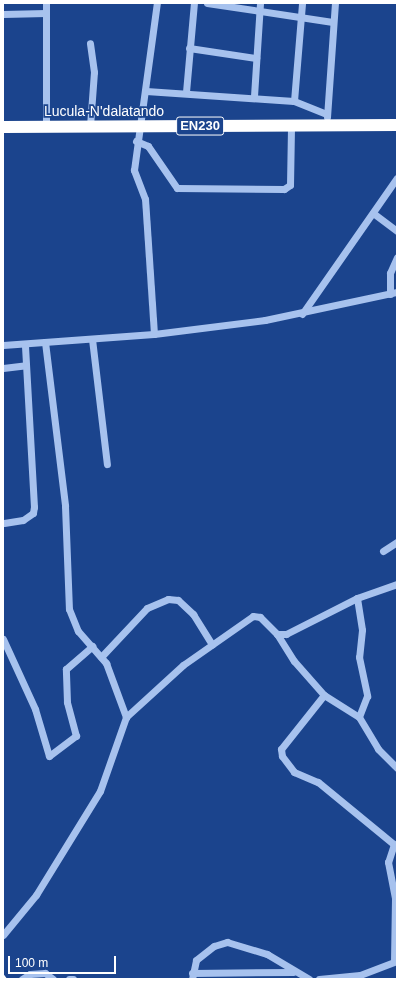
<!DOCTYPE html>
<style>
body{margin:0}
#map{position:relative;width:400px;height:982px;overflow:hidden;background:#1b448d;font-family:Arial,sans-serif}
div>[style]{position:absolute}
.minor>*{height:7px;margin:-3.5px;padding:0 3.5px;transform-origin:3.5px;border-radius:3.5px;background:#a7c2ee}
.highway>*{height:12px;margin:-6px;padding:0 6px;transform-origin:6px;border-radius:6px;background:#fff}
.rail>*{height:2px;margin-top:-1px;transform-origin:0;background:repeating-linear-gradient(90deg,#fff 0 7px,transparent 0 10px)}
span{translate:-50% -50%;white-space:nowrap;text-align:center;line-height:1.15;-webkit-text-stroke:3.5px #1b448d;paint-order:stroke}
.shield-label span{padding:1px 3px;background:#1b448d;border:1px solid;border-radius:3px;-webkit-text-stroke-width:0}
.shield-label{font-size:13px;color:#fff;font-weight:700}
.street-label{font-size:14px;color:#fff}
.frame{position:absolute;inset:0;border:4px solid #fff;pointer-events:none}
.scale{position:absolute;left:8px;top:956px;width:108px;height:18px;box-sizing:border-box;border:2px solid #fff;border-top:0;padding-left:5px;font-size:12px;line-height:14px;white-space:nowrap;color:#fff;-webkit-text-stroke:3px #1b448d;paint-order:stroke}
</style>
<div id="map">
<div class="minor">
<i style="left:46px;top:3px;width:123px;rotate:90deg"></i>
<i style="left:207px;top:3px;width:127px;rotate:8.6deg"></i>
<i style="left:3px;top:14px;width:43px;rotate:-1.3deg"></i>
<i style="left:189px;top:48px;width:68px;rotate:8.5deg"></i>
<i style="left:146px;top:91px;width:148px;rotate:3.9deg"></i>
<i style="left:294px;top:101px;width:35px;rotate:22deg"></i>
<i style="left:186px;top:92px;width:89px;rotate:-84.9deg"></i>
<i style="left:254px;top:96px;width:93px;rotate:-86.3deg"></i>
<i style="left:294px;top:101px;width:98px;rotate:-85.3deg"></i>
<i style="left:327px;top:117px;width:114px;rotate:-86deg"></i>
<i style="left:90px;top:126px;width:54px;rotate:-85.8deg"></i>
<i style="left:94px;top:72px;width:29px;rotate:-98deg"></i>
<i style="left:136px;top:141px;width:13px;rotate:23deg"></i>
<i style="left:148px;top:146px;width:51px;rotate:55.4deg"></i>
<i style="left:177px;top:188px;width:107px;rotate:0.5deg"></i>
<i style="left:284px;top:189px;width:7px;rotate:-34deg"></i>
<i style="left:290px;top:185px;width:59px;rotate:-89deg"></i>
<i style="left:373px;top:213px;width:30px;rotate:37deg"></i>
<i style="left:390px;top:294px;width:21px;rotate:-90deg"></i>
<i style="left:390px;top:273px;width:17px;rotate:-66deg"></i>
<i style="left:302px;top:314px;width:166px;rotate:-55.1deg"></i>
<i style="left:154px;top:334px;width:135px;rotate:-93.8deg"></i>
<i style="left:145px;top:199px;width:31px;rotate:-111deg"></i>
<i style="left:134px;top:170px;width:169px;rotate:-82.2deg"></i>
<i style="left:92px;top:339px;width:126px;rotate:83.2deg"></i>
<i style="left:45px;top:342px;width:165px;rotate:83deg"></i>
<i style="left:65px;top:506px;width:103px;rotate:87.8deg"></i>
<i style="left:69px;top:609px;width:24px;rotate:68deg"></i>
<i style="left:78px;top:631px;width:43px;rotate:48.8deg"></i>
<i style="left:106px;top:663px;width:58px;rotate:69.7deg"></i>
<i style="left:3px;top:345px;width:151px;rotate:-4.2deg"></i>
<i style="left:154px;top:334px;width:112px;rotate:-7.2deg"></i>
<i style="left:265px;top:320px;width:135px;rotate:-12deg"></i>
<i style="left:3px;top:368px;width:23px;rotate:-7deg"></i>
<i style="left:4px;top:523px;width:19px;rotate:-9deg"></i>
<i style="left:23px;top:520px;width:12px;rotate:-35deg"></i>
<i style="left:33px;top:513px;width:6px;rotate:-81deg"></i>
<i style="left:34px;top:507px;width:163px;rotate:-93.2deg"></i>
<i style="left:383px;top:551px;width:17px;rotate:-33deg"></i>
<i style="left:357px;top:598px;width:32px;rotate:81deg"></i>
<i style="left:362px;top:630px;width:27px;rotate:96deg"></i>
<i style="left:359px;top:657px;width:40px;rotate:78deg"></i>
<i style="left:367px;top:696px;width:22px;rotate:111deg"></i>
<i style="left:277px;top:634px;width:32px;rotate:58deg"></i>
<i style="left:294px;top:661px;width:45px;rotate:48.6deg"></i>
<i style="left:324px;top:695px;width:41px;rotate:32.2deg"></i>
<i style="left:359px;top:717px;width:37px;rotate:59deg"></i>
<i style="left:378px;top:749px;width:27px;rotate:45deg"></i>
<i style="left:3px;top:639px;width:77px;rotate:65.4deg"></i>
<i style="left:35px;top:709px;width:49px;rotate:73.4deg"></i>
<i style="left:49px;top:756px;width:34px;rotate:-37deg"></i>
<i style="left:76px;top:736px;width:35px;rotate:-105deg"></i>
<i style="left:67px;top:702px;width:33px;rotate:-92deg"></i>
<i style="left:66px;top:669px;width:35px;rotate:-41deg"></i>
<i style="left:101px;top:657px;width:67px;rotate:-46.8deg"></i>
<i style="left:147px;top:608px;width:23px;rotate:-23deg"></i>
<i style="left:168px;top:599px;width:10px;rotate:6deg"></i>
<i style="left:178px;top:600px;width:21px;rotate:43deg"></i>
<i style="left:193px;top:614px;width:36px;rotate:58deg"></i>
<i style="left:324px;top:695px;width:69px;rotate:128.5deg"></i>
<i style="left:281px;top:749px;width:7px;rotate:82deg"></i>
<i style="left:282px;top:756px;width:20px;rotate:53deg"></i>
<i style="left:294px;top:772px;width:26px;rotate:23deg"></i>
<i style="left:318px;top:782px;width:102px;rotate:39.4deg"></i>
<i style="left:394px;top:844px;width:19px;rotate:108deg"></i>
<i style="left:388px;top:862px;width:37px;rotate:79deg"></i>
<i style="left:395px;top:898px;width:63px;rotate:90.9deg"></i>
<i style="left:3px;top:935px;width:52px;rotate:-50.5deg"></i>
<i style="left:36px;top:895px;width:122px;rotate:-58.4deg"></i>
<i style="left:100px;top:791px;width:78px;rotate:-70.6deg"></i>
<i style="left:126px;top:717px;width:77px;rotate:-42.4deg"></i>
<i style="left:183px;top:665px;width:85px;rotate:-35deg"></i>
<i style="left:253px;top:616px;width:7px;rotate:8deg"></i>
<i style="left:260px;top:617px;width:24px;rotate:45deg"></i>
<i style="left:277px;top:634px;width:9px"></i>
<i style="left:286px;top:634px;width:80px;rotate:-26.9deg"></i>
<i style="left:357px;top:598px;width:42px;rotate:-19.3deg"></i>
<i style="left:192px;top:973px;width:101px;rotate:-0.6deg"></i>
<i style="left:22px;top:979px;width:9px;rotate:-32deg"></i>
<i style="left:30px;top:974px;width:15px;rotate:-4deg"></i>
<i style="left:45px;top:973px;width:10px;rotate:37deg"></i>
<i style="left:69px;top:979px;width:4px"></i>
<i style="left:192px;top:979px;width:19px;rotate:-78deg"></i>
<i style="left:196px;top:960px;width:23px;rotate:-38deg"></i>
<i style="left:214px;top:946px;width:14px;rotate:-17deg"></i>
<i style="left:227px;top:942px;width:42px;rotate:16.7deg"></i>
<i style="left:267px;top:954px;width:49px;rotate:30.8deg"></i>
<i style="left:319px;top:979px;width:41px;rotate:-5.6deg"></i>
<i style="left:360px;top:975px;width:40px;rotate:-21deg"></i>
</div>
<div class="highway">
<i style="left:3px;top:127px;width:394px;rotate:-0.3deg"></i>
</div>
<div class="rail">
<i style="left:3px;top:975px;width:5px;rotate:53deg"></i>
</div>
<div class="shield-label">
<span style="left:200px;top:126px">EN230</span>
</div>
<div class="street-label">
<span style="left:104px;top:111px">Lucula-N'dalatando</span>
</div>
<div class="frame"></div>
<div class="scale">100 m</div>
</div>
